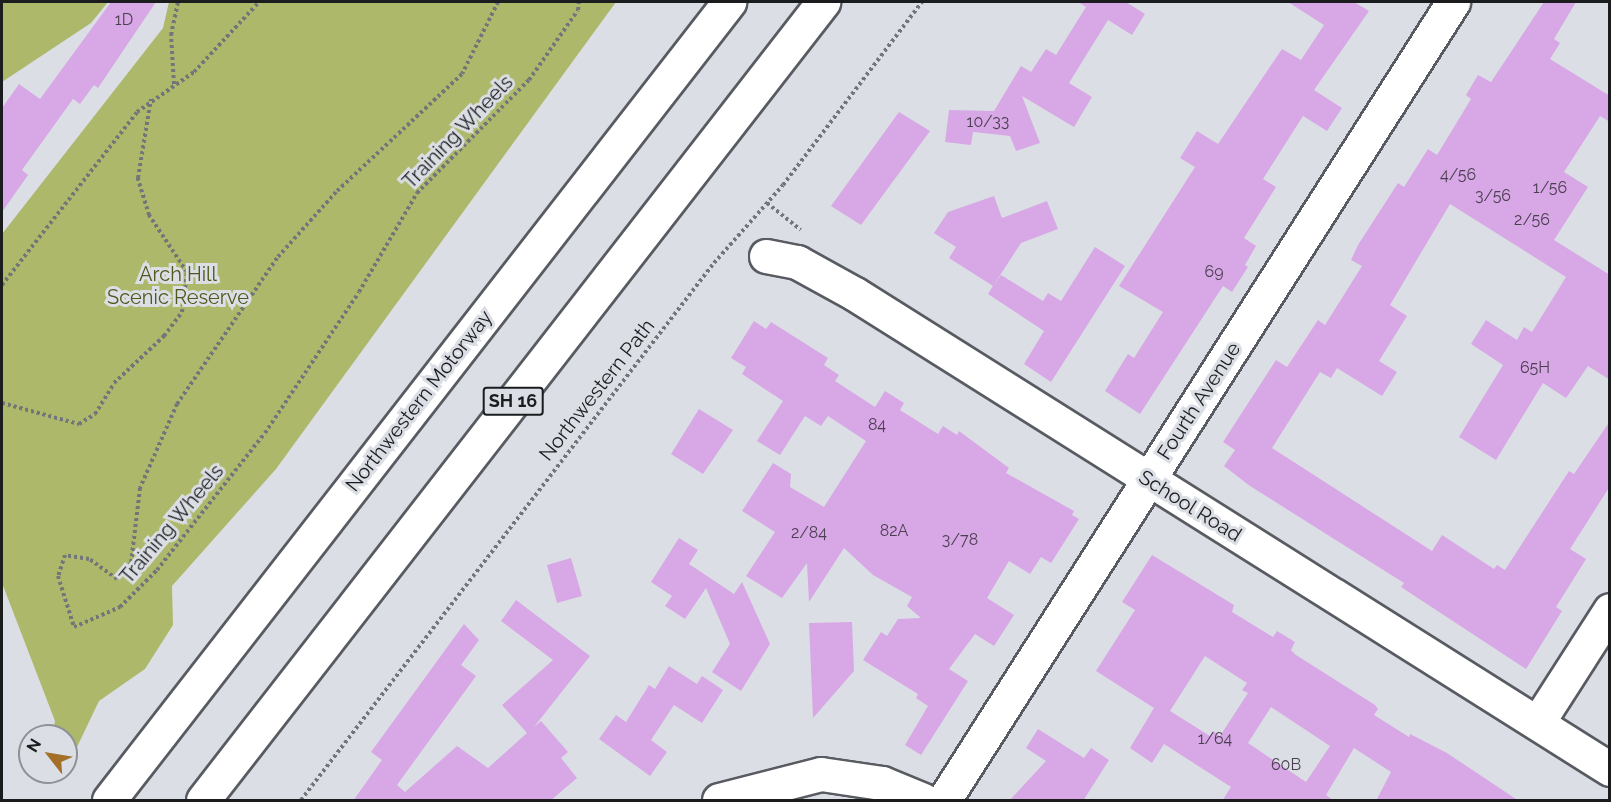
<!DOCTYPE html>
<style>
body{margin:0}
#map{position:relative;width:1611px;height:802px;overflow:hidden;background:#dbdfe5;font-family:Raleway,sans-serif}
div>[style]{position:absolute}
.green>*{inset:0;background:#adb86b}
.building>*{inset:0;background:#d8a7e6}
.path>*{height:4px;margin-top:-2px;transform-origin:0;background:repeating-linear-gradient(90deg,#737679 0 3px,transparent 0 6px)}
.roads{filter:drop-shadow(2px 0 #585b61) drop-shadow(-2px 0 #585b61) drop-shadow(0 2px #585b61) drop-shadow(0 -2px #585b61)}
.minor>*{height:33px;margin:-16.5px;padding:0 16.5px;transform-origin:16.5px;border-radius:16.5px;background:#fff}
.highway>*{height:33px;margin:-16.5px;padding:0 16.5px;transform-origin:16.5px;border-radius:16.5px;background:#fff}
span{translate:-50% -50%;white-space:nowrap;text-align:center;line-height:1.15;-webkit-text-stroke:6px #dbdfe5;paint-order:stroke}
.number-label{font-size:16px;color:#4a3f50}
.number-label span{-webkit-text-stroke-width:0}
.shield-label span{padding:2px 4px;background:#dbdfe5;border:2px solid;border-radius:4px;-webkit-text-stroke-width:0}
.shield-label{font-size:18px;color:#1b1c1e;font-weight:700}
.street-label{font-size:20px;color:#1b1c1e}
.park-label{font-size:20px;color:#51581f}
.frame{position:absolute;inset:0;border:3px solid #1b1c1e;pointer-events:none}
.north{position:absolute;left:18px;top:724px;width:60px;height:60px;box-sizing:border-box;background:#dbdfe5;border:2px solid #8e9195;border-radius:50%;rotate:301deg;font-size:16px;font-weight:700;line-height:24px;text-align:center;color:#1b1c1e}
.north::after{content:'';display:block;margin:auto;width:21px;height:27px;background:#a46f28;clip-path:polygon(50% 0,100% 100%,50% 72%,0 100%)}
</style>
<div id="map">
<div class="green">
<i style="clip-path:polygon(2px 2px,108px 2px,91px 23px,2px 82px)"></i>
<i style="clip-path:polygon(169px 2px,616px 2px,276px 469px,172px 586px,173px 625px,145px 669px,99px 701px,66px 770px,66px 736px,52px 736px,55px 721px,2px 583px,2px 234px,163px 28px)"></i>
</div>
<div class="building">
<i style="clip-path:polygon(111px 2px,156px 2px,98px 88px,94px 85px,80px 104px,73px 99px,22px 170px,28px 175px,2px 212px,2px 108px,19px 84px,40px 99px)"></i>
<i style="clip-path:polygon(1078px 2px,1126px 2px,1145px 14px,1132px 35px,1108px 20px,1069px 83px,1092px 97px,1074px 127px,1022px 96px,1040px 143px,1016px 151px,1010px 136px,973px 132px,971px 145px,945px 142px,949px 110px,994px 111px,1021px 66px,1031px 72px,1046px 49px,1056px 55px,1086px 7px)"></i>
<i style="clip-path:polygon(1288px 2px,1354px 2px,1369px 11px,1314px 90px,1342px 108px,1327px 131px,1303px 116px,1263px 179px,1276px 187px,1244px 238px,1256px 246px,1245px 265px,1248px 267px,1232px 292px,1223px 286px,1140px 414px,1105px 391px,1128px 354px,1134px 358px,1163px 312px,1119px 286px,1195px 167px,1180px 158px,1197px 131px,1218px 144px,1282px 49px,1301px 60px,1324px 25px)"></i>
<i style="clip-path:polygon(1544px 2px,1576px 2px,1554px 39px,1560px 43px,1550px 59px,1610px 96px,1610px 122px,1600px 116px,1564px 172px,1588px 187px,1554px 240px,1610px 275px,1610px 380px,1588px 366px,1566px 398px,1543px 383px,1496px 460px,1459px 437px,1503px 365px,1471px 344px,1486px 320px,1517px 340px,1524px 327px,1532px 332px,1566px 277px,1450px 204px,1390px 305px,1407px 316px,1379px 361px,1397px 372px,1382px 396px,1337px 368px,1331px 378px,1320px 372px,1272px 448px,1432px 551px,1442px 535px,1494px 569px,1497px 565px,1505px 570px,1569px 471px,1574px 474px,1610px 421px,1610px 486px,1570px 549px,1586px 559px,1556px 607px,1562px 611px,1526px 669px,1401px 587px,1404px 583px,1250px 486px,1224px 466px,1235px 450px,1223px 442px,1276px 360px,1287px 367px,1318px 320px,1325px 325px,1362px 266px,1351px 260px,1358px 245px,1398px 183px,1404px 187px,1428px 149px,1437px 155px,1471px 99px,1466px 95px,1478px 75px,1491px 82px)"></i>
<i style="clip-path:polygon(899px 112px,930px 131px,861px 225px,831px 206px)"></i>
<i style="clip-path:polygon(994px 196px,1002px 218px,1047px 201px,1058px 229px,1021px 243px,993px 286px,1001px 275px,1043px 301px,1048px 293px,1061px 301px,1095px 247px,1125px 266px,1051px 382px,1024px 364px,1044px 331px,988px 294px,993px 286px,949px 258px,956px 247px,934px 233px,948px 212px)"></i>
<i style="clip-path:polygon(754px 321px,766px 329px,771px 322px,828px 358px,824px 365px,839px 375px,835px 381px,875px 407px,885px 391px,904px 403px,900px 410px,938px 434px,943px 426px,957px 435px,959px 431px,1009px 468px,1006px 473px,1074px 511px,1072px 515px,1079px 519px,1051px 563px,1041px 557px,1030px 574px,1009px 561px,987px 598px,1014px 615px,994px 646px,975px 634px,949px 669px,968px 681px,921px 755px,905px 745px,928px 706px,916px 698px,918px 694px,863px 660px,881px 632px,887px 636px,898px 619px,921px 618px,907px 606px,912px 597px,873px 575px,844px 548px,809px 602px,807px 563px,782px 598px,746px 576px,775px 532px,742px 511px,773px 463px,791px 474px,790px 487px,824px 507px,866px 441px,828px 416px,821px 426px,805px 416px,780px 455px,757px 441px,783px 401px,742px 374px,746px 367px,731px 358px)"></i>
<i style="clip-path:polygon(699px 409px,733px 430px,703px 474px,671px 454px)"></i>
<i style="clip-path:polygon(679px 538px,698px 550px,689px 564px,734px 594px,742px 582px,770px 644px,741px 691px,712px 672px,730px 644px,706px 588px,685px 619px,665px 606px,672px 596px,651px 582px)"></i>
<i style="clip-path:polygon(evenodd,1152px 555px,1234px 605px,1232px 612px,1273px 637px,1277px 631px,1295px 642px,1291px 650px,1296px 655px,1375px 705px,1378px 709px,1374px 715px,1409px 737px,1410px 734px,1447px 753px,1519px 801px,1376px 801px,1391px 772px,1354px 748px,1326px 795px,1334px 801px,1222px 801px,1231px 787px,1164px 744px,1152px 763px,1130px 748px,1154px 708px,1096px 671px,1135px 610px,1122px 602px,1152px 555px,1205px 656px,1247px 683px,1242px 690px,1248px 693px,1220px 736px,1213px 731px,1210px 736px,1170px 711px,1205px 656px,1152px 555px,1271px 707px,1330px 746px,1306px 782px,1248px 743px,1271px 707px)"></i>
<i style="clip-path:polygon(571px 558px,582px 596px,557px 603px,547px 565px)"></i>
<i style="clip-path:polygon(516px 600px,590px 656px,534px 727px,541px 721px,568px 752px,561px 758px,577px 778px,550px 801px,353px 801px,382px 760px,371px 752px,464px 624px,479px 640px,461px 665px,476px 676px,397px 785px,405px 792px,457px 746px,488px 768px,527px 733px,502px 705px,553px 660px,501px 621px)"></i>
<i style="clip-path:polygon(852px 622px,854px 671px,813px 718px,809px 623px)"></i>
<i style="clip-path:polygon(669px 666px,697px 684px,702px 676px,723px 690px,702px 723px,674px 705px,651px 740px,667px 752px,650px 776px,599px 739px,616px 715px,626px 722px,649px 685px,655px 689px)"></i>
<i style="clip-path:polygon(1038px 729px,1084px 758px,1091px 748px,1109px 760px,1083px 801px,1009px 801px,1046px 761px,1026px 748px)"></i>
</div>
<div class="path">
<i style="left:498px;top:2px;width:80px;rotate:116.6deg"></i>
<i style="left:462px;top:74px;width:173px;rotate:136.9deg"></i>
<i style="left:336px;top:192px;width:89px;rotate:131.8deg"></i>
<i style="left:277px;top:258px;width:177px;rotate:124.4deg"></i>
<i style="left:177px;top:404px;width:92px;rotate:113.8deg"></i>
<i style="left:140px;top:488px;width:76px;rotate:96.8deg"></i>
<i style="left:131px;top:563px;width:21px;rotate:131deg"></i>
<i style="left:117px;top:579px;width:34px;rotate:-144deg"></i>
<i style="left:89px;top:559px;width:24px;rotate:-171deg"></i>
<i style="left:65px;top:555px;width:22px;rotate:108deg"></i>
<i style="left:58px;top:576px;width:53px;rotate:72.6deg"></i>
<i style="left:74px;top:627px;width:50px;rotate:-23.5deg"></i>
<i style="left:120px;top:607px;width:52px;rotate:-45deg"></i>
<i style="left:157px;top:570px;width:174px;rotate:-51.8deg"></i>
<i style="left:265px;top:433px;width:169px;rotate:-56.3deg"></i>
<i style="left:359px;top:292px;width:115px;rotate:-59.6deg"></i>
<i style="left:417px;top:193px;width:159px;rotate:-45.3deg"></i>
<i style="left:529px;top:80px;width:85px;rotate:-55deg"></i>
<i style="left:578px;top:10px;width:8px;rotate:-83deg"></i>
<i style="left:174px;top:84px;width:49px;rotate:-93.5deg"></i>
<i style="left:171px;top:35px;width:34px;rotate:-78deg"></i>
<i style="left:767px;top:203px;width:43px;rotate:38.5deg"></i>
<i style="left:2px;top:285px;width:219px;rotate:-52deg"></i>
<i style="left:137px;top:112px;width:70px;rotate:-35.1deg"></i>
<i style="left:194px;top:72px;width:96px;rotate:-47.1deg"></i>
<i style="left:2px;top:403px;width:80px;rotate:15.3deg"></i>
<i style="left:79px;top:424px;width:19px;rotate:-32deg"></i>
<i style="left:95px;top:414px;width:36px;rotate:-58deg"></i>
<i style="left:114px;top:383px;width:69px;rotate:-43.2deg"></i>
<i style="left:164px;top:336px;width:30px;rotate:-53deg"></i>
<i style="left:182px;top:312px;width:40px;rotate:-82.9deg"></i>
<i style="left:187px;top:272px;width:69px;rotate:-123.7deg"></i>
<i style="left:149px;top:215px;width:39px;rotate:-107deg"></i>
<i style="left:138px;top:178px;width:80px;rotate:-80.7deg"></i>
<i style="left:301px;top:800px;width:677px;rotate:-52.44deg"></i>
<i style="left:714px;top:263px;width:104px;rotate:-48.5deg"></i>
<i style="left:783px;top:185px;width:230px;rotate:-52.8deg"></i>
</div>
<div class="roads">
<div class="minor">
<i style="left:766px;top:256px;width:32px;rotate:11deg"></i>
<i style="left:797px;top:262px;width:66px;rotate:28.9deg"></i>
<i style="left:855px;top:294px;width:892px;rotate:32.18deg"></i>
<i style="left:1538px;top:722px;width:133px;rotate:-57.3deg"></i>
<i style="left:719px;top:800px;width:105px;rotate:-14.3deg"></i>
<i style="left:821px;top:774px;width:62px;rotate:8.4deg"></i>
<i style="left:882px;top:783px;width:44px;rotate:22.5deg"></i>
<i style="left:944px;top:800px;width:947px;rotate:-57.47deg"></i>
</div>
<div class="highway">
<i style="left:109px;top:800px;width:1011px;rotate:-52.15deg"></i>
<i style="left:203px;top:800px;width:1011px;rotate:-52.15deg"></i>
</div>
</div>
<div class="number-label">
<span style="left:124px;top:20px">1D</span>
<span style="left:988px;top:122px">10/33</span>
<span style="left:1458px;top:175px">4/56</span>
<span style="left:1550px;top:188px">1/56</span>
<span style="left:1493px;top:196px">3/56</span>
<span style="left:1532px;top:220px">2/56</span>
<span style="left:1214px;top:272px">69</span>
<span style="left:1535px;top:368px">65H</span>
<span style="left:877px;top:425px">84</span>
<span style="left:894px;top:531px">82A</span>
<span style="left:809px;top:533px">2/84</span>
<span style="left:960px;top:540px">3/78</span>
<span style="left:1215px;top:739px">1/64</span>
<span style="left:1286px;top:765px">60B</span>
</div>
<div class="shield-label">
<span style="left:513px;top:401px">SH 16</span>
</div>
<div class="street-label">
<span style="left:458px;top:132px;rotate:-46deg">Training Wheels</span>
<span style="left:597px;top:390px;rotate:-52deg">Northwestern Path</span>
<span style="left:419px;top:401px;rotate:-52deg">Northwestern Motorway</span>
<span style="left:1199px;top:401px;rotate:-57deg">Fourth Avenue</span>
<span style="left:1190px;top:506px;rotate:32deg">School Road</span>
<span style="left:172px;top:524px;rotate:-50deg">Training Wheels</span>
</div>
<div class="park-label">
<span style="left:178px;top:286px">Arch Hill<br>Scenic Reserve</span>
</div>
<div class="frame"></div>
<div class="north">N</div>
</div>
